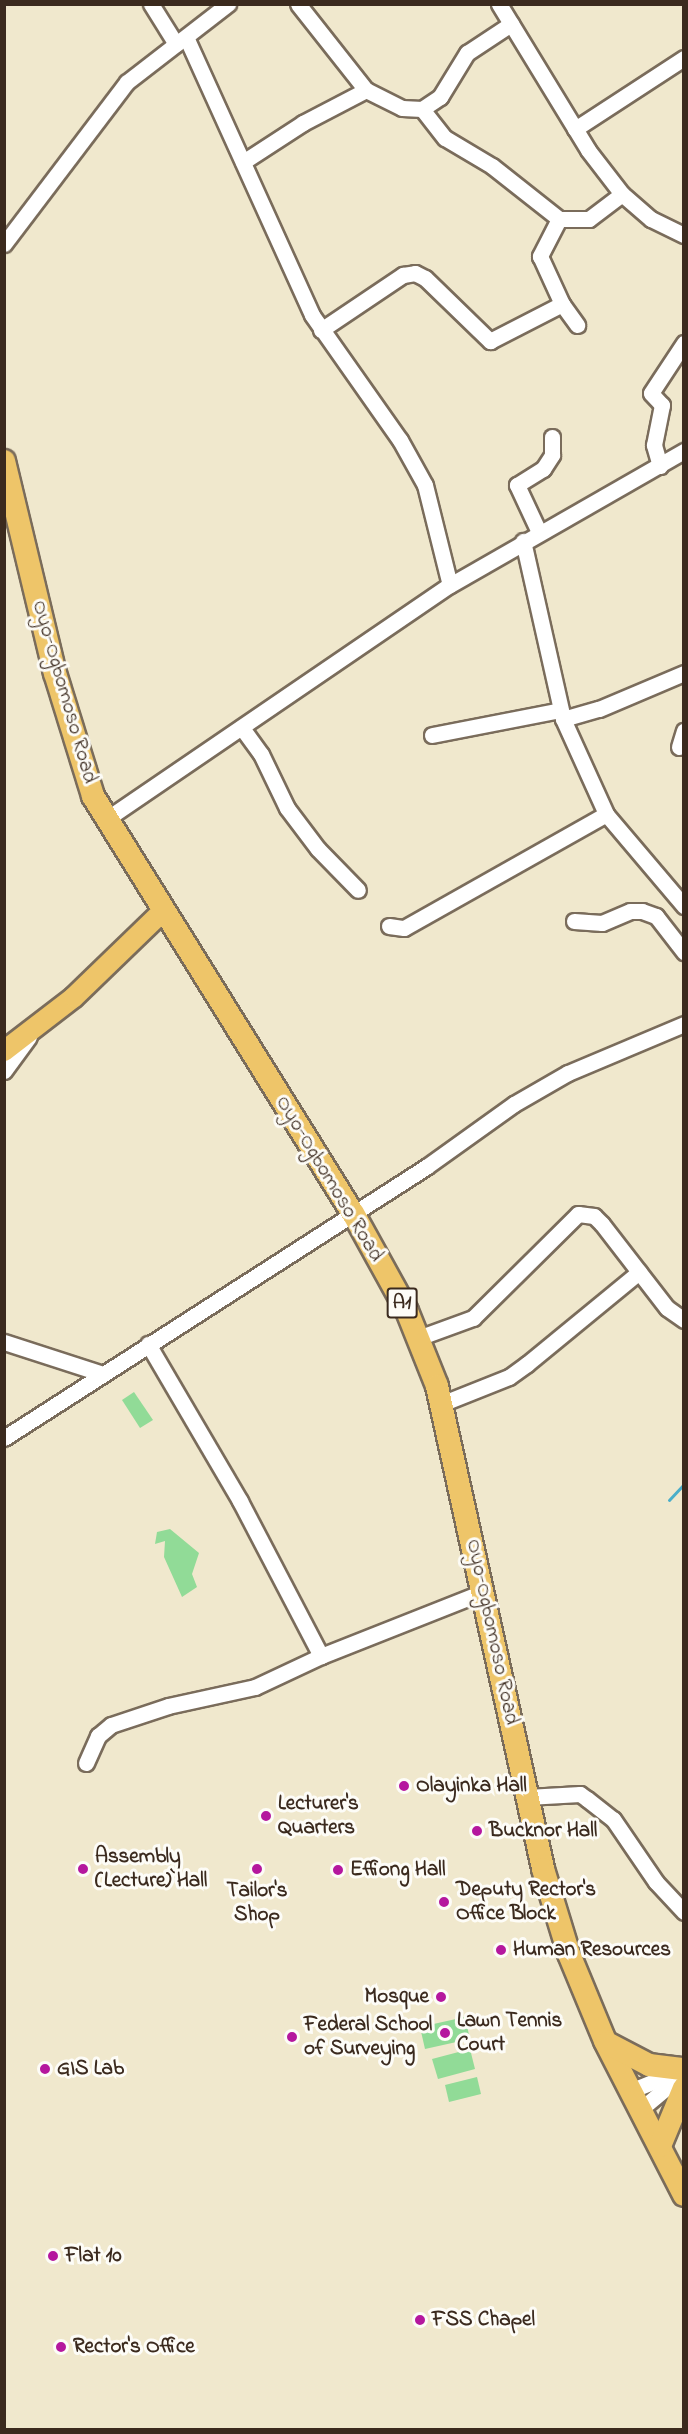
<!DOCTYPE html>
<style>
body{margin:0}
#map{position:relative;width:688px;height:2434px;overflow:hidden;background:#f0e8cd;font-family:"Indie Flower",sans-serif}
div>[style]{position:absolute}
.green>*{inset:0;background:#91db97}
.stream>*{height:3px;margin:-1.5px;padding:0 1.5px;transform-origin:1.5px;border-radius:1.5px;background:#4aaec9}
.roads{filter:drop-shadow(2px 0 #7a6c5b) drop-shadow(-2px 0 #7a6c5b) drop-shadow(0 2px #7a6c5b) drop-shadow(0 -2px #7a6c5b)}
.minor>*{height:15px;margin:-7.5px;padding:0 7.5px;transform-origin:7.5px;border-radius:7.5px;background:#fff}
.major>*{height:20px;margin:-10px;padding:0 10px;transform-origin:10px;border-radius:10px;background:#eec569}
.highway>*{height:22px;margin:-11px;padding:0 11px;transform-origin:11px;border-radius:11px;background:#eec569}
.dots>*{width:16px;height:16px;translate:-50% -50%;box-sizing:border-box;border:3px solid #fdfcf7;border-radius:50%}
span{translate:-50% -50%;white-space:nowrap;text-align:center;line-height:1.15;-webkit-text-stroke:6px #fdfcf7;paint-order:stroke}
.shield-label span{padding:2px 4px;background:#fdfcf7;border:2px solid;border-radius:4px;-webkit-text-stroke-width:0}
.shield-label{font-size:20px;color:#3b2a1e;font-weight:700}
.street-label{font-size:21px;color:#3b2a1e}
.poi-label{font-size:21px;color:#3b2a1e;font-weight:700}
.left{translate:0 -50%;text-align:left}
.right{translate:-100% -50%;text-align:right}
.frame{position:absolute;inset:0;border:6px solid #3b2a1e;pointer-events:none}
</style>
<div id="map">
<div class="green">
<i style="clip-path:polygon(134px 1392px,153px 1420px,140px 1428px,122px 1400px)"></i>
<i style="clip-path:polygon(170px 1529px,199px 1553px,192px 1574px,197px 1587px,182px 1597px,164px 1557px,165px 1541px,155px 1544px,157px 1532px)"></i>
<i style="clip-path:polygon(465px 2017px,470px 2039px,425px 2049px,420px 2027px)"></i>
<i style="clip-path:polygon(470px 2049px,475px 2069px,438px 2079px,432px 2059px)"></i>
<i style="clip-path:polygon(477px 2077px,481px 2094px,449px 2102px,445px 2085px)"></i>
</div>
<div class="stream">
<i style="left:669px;top:1500px;width:22px;rotate:-47deg"></i>
</div>
<div class="roads">
<div class="minor">
<i style="left:151px;top:4px;width:47px;rotate:58deg"></i>
<i style="left:298px;top:4px;width:110px;rotate:51.7deg"></i>
<i style="left:366px;top:90px;width:40px;rotate:26.6deg"></i>
<i style="left:402px;top:108px;width:20px;rotate:3deg"></i>
<i style="left:422px;top:109px;width:22px;rotate:-34deg"></i>
<i style="left:440px;top:97px;width:52px;rotate:-58.5deg"></i>
<i style="left:467px;top:53px;width:53px;rotate:-33.4deg"></i>
<i style="left:499px;top:4px;width:171px;rotate:58.6deg"></i>
<i style="left:588px;top:150px;width:56px;rotate:52.3deg"></i>
<i style="left:622px;top:194px;width:38px;rotate:41deg"></i>
<i style="left:651px;top:219px;width:37px;rotate:26deg"></i>
<i style="left:186px;top:37px;width:305px;rotate:65.6deg"></i>
<i style="left:312px;top:315px;width:153px;rotate:54.9deg"></i>
<i style="left:400px;top:440px;width:51px;rotate:60.9deg"></i>
<i style="left:425px;top:485px;width:103px;rotate:76deg"></i>
<i style="left:422px;top:109px;width:37px;rotate:52deg"></i>
<i style="left:445px;top:138px;width:55px;rotate:30.8deg"></i>
<i style="left:492px;top:166px;width:85px;rotate:38.3deg"></i>
<i style="left:559px;top:219px;width:30px"></i>
<i style="left:589px;top:219px;width:41px;rotate:-37.1deg"></i>
<i style="left:575px;top:129px;width:130px;rotate:-33.1deg"></i>
<i style="left:243px;top:162px;width:72px;rotate:-33deg"></i>
<i style="left:303px;top:123px;width:71px;rotate:-27.6deg"></i>
<i style="left:559px;top:219px;width:42px;rotate:117.2deg"></i>
<i style="left:540px;top:256px;width:53px;rotate:65.4deg"></i>
<i style="left:562px;top:304px;width:26px;rotate:54deg"></i>
<i style="left:4px;top:244px;width:203px;rotate:-52.8deg"></i>
<i style="left:127px;top:82px;width:128px;rotate:-37.7deg"></i>
<i style="left:321px;top:330px;width:99px;rotate:-33.9deg"></i>
<i style="left:403px;top:275px;width:12px;rotate:-9deg"></i>
<i style="left:415px;top:273px;width:11px;rotate:27deg"></i>
<i style="left:425px;top:278px;width:91px;rotate:44.1deg"></i>
<i style="left:490px;top:341px;width:81px;rotate:-27.2deg"></i>
<i style="left:660px;top:466px;width:22px;rotate:-106deg"></i>
<i style="left:654px;top:445px;width:41px;rotate:-78.7deg"></i>
<i style="left:662px;top:405px;width:16px;rotate:-133deg"></i>
<i style="left:651px;top:393px;width:60px;rotate:-56.6deg"></i>
<i style="left:539px;top:532px;width:52px;rotate:-115.1deg"></i>
<i style="left:517px;top:485px;width:31px;rotate:-32deg"></i>
<i style="left:543px;top:469px;width:17px;rotate:-57deg"></i>
<i style="left:552px;top:455px;width:18px;rotate:-90deg"></i>
<i style="left:523px;top:541px;width:182px;rotate:77.3deg"></i>
<i style="left:563px;top:719px;width:104px;rotate:65.6deg"></i>
<i style="left:606px;top:814px;width:121px;rotate:49.7deg"></i>
<i style="left:563px;top:719px;width:37px;rotate:-16deg"></i>
<i style="left:599px;top:709px;width:92px;rotate:-23deg"></i>
<i style="left:242px;top:728px;width:32px;rotate:54deg"></i>
<i style="left:261px;top:754px;width:60px;rotate:64.3deg"></i>
<i style="left:287px;top:808px;width:51px;rotate:52.9deg"></i>
<i style="left:318px;top:849px;width:57px;rotate:45.7deg"></i>
<i style="left:432px;top:735px;width:131px;rotate:-11deg"></i>
<i style="left:679px;top:747px;width:17px;rotate:-73deg"></i>
<i style="left:105px;top:820px;width:417px;rotate:-34.3deg"></i>
<i style="left:450px;top:585px;width:270px;rotate:-29.8deg"></i>
<i style="left:574px;top:921px;width:28px;rotate:4deg"></i>
<i style="left:602px;top:923px;width:30px;rotate:-23deg"></i>
<i style="left:630px;top:911px;width:12px"></i>
<i style="left:642px;top:911px;width:15px;rotate:20deg"></i>
<i style="left:656px;top:916px;width:46px;rotate:52.1deg"></i>
<i style="left:389px;top:926px;width:15px;rotate:8deg"></i>
<i style="left:404px;top:928px;width:232px;rotate:-29.4deg"></i>
<i style="left:4px;top:1071px;width:42px;rotate:-53.7deg"></i>
<i style="left:418px;top:1338px;width:59px;rotate:-20deg"></i>
<i style="left:473px;top:1318px;width:148px;rotate:-44.7deg"></i>
<i style="left:578px;top:1214px;width:16px;rotate:7deg"></i>
<i style="left:594px;top:1216px;width:11px;rotate:45deg"></i>
<i style="left:602px;top:1224px;width:106px;rotate:52.3deg"></i>
<i style="left:667px;top:1308px;width:21px;rotate:35deg"></i>
<i style="left:4px;top:1342px;width:101px;rotate:17.9deg"></i>
<i style="left:148px;top:1344px;width:182px;rotate:59.6deg"></i>
<i style="left:240px;top:1501px;width:175px;rotate:62.4deg"></i>
<i style="left:441px;top:1404px;width:73px;rotate:-21.7deg"></i>
<i style="left:509px;top:1377px;width:22px;rotate:-36deg"></i>
<i style="left:527px;top:1364px;width:145px;rotate:-39.4deg"></i>
<i style="left:4px;top:1438px;width:502px;rotate:-32.71deg"></i>
<i style="left:426px;top:1167px;width:108px;rotate:-35.6deg"></i>
<i style="left:514px;top:1104px;width:62px;rotate:-29.9deg"></i>
<i style="left:568px;top:1073px;width:126px;rotate:-22.9deg"></i>
<i style="left:86px;top:1763px;width:30px;rotate:-66deg"></i>
<i style="left:98px;top:1736px;width:17px;rotate:-40deg"></i>
<i style="left:111px;top:1725px;width:60px;rotate:-18.4deg"></i>
<i style="left:168px;top:1706px;width:89px;rotate:-12.3deg"></i>
<i style="left:255px;top:1687px;width:73px;rotate:-25.2deg"></i>
<i style="left:321px;top:1656px;width:174px;rotate:-21.6deg"></i>
<i style="left:527px;top:1797px;width:53px;rotate:-3.2deg"></i>
<i style="left:580px;top:1794px;width:9px;rotate:36deg"></i>
<i style="left:587px;top:1799px;width:33px;rotate:38deg"></i>
<i style="left:613px;top:1819px;width:76px;rotate:55.7deg"></i>
<i style="left:656px;top:1882px;width:41px;rotate:47deg"></i>
<i style="left:630px;top:2091px;width:38px;rotate:-22deg"></i>
<i style="left:665px;top:2077px;width:12px"></i>
<i style="left:641px;top:2109px;width:56px;rotate:-39.9deg"></i>
</div>
<div class="major">
<i style="left:4px;top:1051px;width:88px;rotate:-37.6deg"></i>
<i style="left:74px;top:997px;width:122px;rotate:-44deg"></i>
</div>
<div class="highway">
<i style="left:4px;top:461px;width:218px;rotate:76.5deg"></i>
<i style="left:55px;top:673px;width:129px;rotate:72.8deg"></i>
<i style="left:93px;top:796px;width:491px;rotate:58.1deg"></i>
<i style="left:353px;top:1213px;width:112px;rotate:61.1deg"></i>
<i style="left:407px;top:1311px;width:81px;rotate:68.2deg"></i>
<i style="left:437px;top:1386px;width:494px;rotate:77.6deg"></i>
<i style="left:543px;top:1869px;width:89px;rotate:73deg"></i>
<i style="left:569px;top:1954px;width:94px;rotate:67.5deg"></i>
<i style="left:605px;top:2041px;width:173px;rotate:62.8deg"></i>
<i style="left:607px;top:2043px;width:47px;rotate:27.6deg"></i>
<i style="left:649px;top:2065px;width:35px;rotate:7deg"></i>
<i style="left:660px;top:2146px;width:63px;rotate:-67.5deg"></i>
</div>
</div>
<div class="dots">
<i style="left:404px;top:1786px;background:#b5179e"></i>
<i style="left:266px;top:1816px;background:#b5179e"></i>
<i style="left:477px;top:1831px;background:#b5179e"></i>
<i style="left:83px;top:1869px;background:#b5179e"></i>
<i style="left:257px;top:1869px;background:#b5179e"></i>
<i style="left:338px;top:1870px;background:#b5179e"></i>
<i style="left:444px;top:1902px;background:#b5179e"></i>
<i style="left:501px;top:1950px;background:#b5179e"></i>
<i style="left:441px;top:1997px;background:#b5179e"></i>
<i style="left:445px;top:2033px;background:#b5179e"></i>
<i style="left:292px;top:2037px;background:#b5179e"></i>
<i style="left:45px;top:2069px;background:#b5179e"></i>
<i style="left:53px;top:2256px;background:#b5179e"></i>
<i style="left:420px;top:2320px;background:#b5179e"></i>
<i style="left:61px;top:2347px;background:#b5179e"></i>
</div>
<div class="shield-label">
<span style="left:402px;top:1303px">A1</span>
</div>
<div class="street-label">
<span style="left:64px;top:692px;rotate:74deg">Oyo-Ogbomoso Road</span>
<span style="left:329px;top:1179px;rotate:59deg">Oyo-Ogbomoso Road</span>
<span style="left:492px;top:1632px;rotate:78deg">Oyo-Ogbomoso Road</span>
</div>
<div class="poi-label">
<span class="left" style="left:416px;top:1786px">Olayinka Hall</span>
<span class="left" style="left:278px;top:1816px">Lecturer's<br>Quarters</span>
<span class="left" style="left:489px;top:1831px">Bucknor Hall</span>
<span class="left" style="left:95px;top:1869px">Assembly<br>(Lecture) Hall</span>
<span class="left" style="left:350px;top:1870px">Effiong Hall</span>
<span class="left" style="left:456px;top:1902px">Deputy Rector's<br>Office Block</span>
<span style="left:257px;top:1903px">Tailor's<br>Shop</span>
<span class="left" style="left:513px;top:1950px">Human Resources</span>
<span class="right" style="left:429px;top:1997px">Mosque</span>
<span class="left" style="left:457px;top:2033px">Lawn Tennis<br>Court</span>
<span class="left" style="left:304px;top:2037px">Federal School<br>of Surveying</span>
<span class="left" style="left:57px;top:2069px">GIS Lab</span>
<span class="left" style="left:65px;top:2256px">Flat 10</span>
<span class="left" style="left:432px;top:2320px">FSS Chapel</span>
<span class="left" style="left:73px;top:2347px">Rector's Office</span>
</div>
<div class="frame"></div>
</div>
